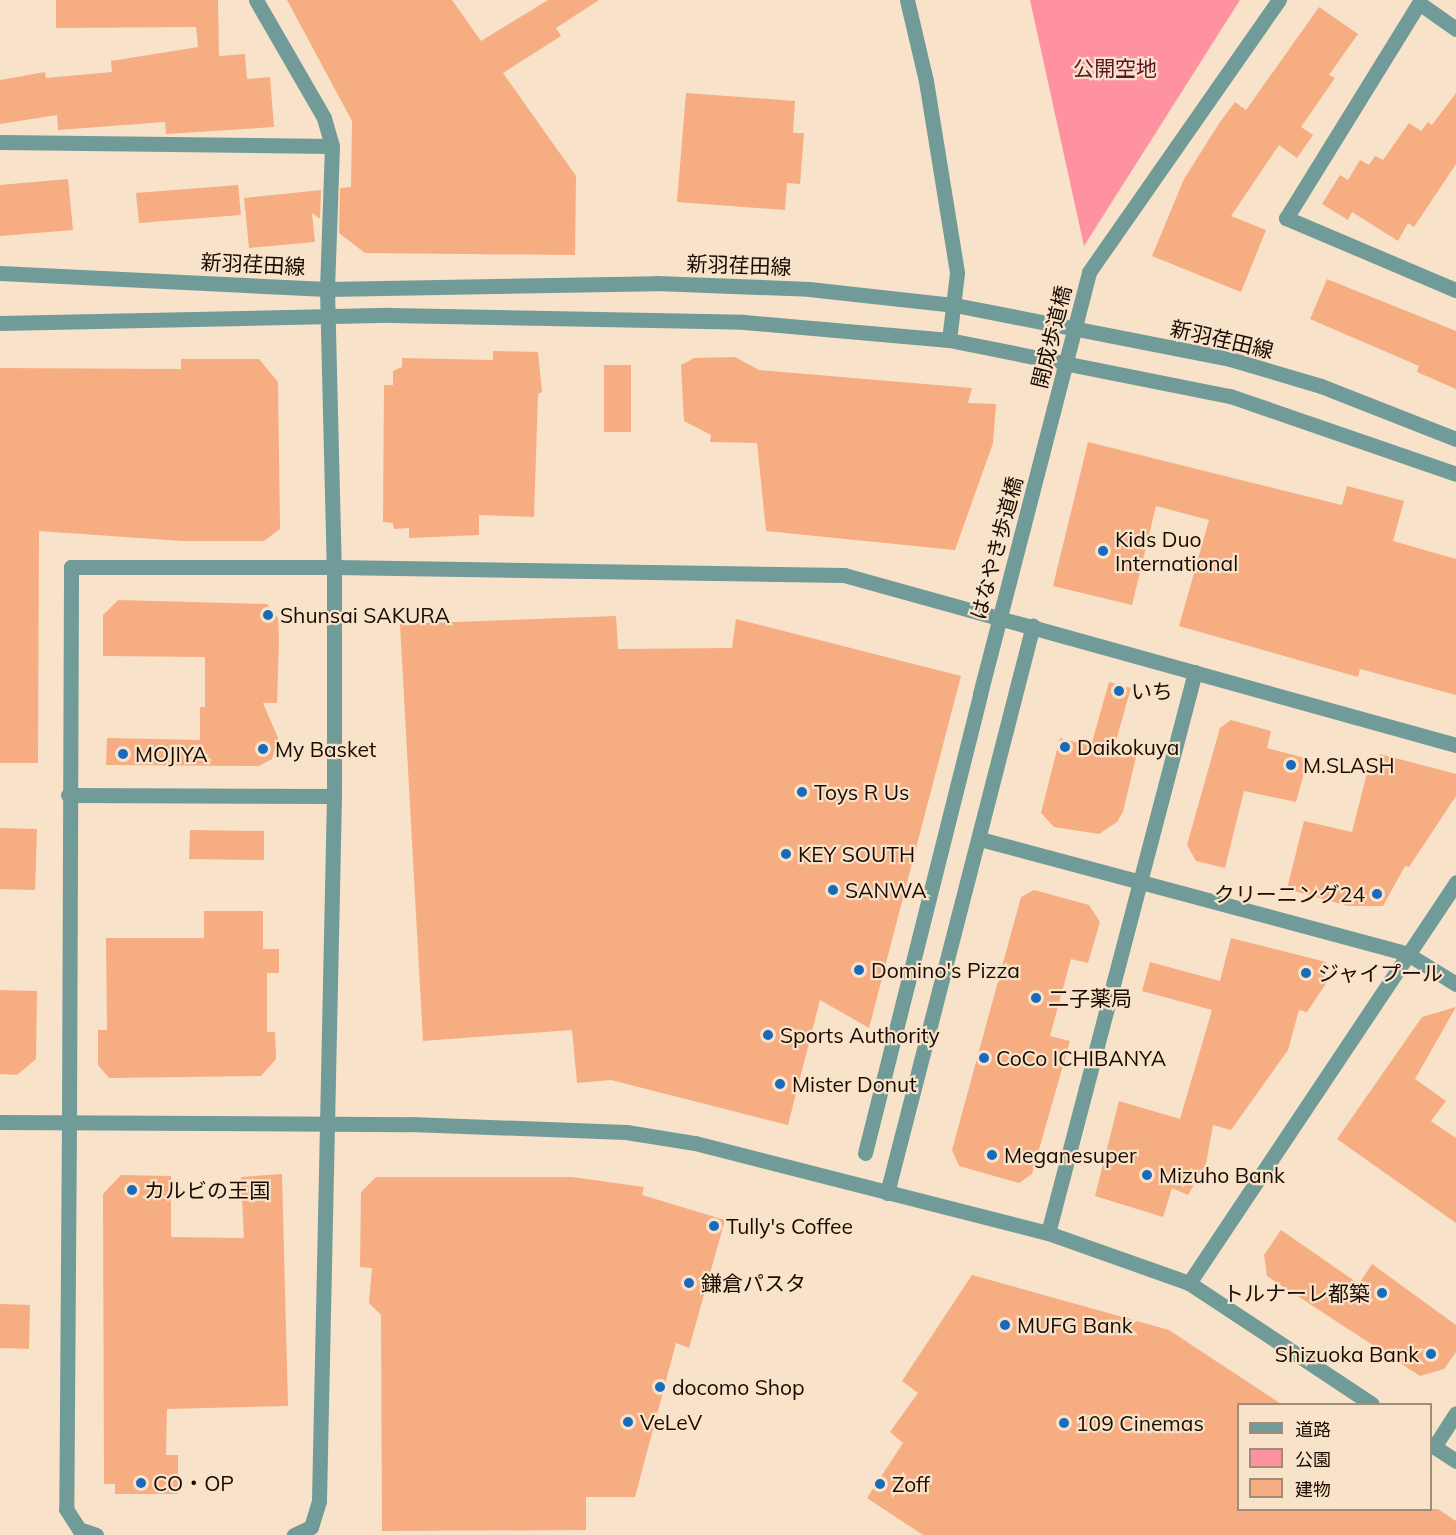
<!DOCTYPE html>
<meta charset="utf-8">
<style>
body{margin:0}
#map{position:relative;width:1456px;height:1535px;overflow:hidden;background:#f8e2c9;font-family:Mulish,"Noto Sans JP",sans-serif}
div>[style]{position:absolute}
.green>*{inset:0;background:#fe92a1}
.building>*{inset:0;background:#f6ad82}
.pedestrian>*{height:15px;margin:-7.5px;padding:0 7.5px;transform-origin:7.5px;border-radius:7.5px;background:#709b98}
.minor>*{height:15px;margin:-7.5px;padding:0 7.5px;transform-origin:7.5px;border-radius:7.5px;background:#709b98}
.tertiary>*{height:15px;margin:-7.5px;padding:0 7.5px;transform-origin:7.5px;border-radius:7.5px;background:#709b98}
.pedestrian-bridge>*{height:15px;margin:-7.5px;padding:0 7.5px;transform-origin:7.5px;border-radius:7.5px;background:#709b98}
.dots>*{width:16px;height:16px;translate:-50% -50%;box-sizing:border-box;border:3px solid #f8e2c9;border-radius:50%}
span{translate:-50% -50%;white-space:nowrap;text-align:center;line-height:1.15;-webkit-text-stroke:4.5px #f8e2c9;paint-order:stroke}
.park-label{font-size:21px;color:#5e1225}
.street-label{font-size:21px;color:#1a0b00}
.poi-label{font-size:21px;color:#1a0b00}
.left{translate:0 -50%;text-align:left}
.right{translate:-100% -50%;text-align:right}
.legend{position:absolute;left:1237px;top:1403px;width:195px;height:108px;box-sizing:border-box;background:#f8e2c9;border:2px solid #9f8c79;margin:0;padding:8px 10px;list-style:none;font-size:18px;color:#1a0b00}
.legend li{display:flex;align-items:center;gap:12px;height:30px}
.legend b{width:30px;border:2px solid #9f8c79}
</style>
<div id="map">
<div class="green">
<i style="clip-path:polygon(1030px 0,1240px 0,1084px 246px)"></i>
</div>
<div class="building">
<i style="clip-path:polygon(56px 0,218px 0,219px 56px,245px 54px,247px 79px,270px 77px,274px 127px,166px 134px,165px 122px,58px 130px,57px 115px,0 124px,0 80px,45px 72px,46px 78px,112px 72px,111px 61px,198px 47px,196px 27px,56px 28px)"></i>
<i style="clip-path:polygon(287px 0,452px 0,481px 41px,548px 0,599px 0,556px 28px,561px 36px,503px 73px,576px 176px,575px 255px,365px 253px,339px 233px,340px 188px,351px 187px,352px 121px)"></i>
<i style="clip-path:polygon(1319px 7px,1358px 34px,1329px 75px,1335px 78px,1301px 127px,1313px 135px,1297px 158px,1279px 145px,1231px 216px,1266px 230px,1241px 292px,1152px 256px,1184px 179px,1220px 122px,1235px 102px,1246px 110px)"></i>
<i style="clip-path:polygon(686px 93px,795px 101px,793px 133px,804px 133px,800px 184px,787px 183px,785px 210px,677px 202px)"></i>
<i style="clip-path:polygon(1456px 93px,1456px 164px,1414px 227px,1408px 223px,1398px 241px,1352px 212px,1348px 220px,1322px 204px,1340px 175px,1348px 180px,1360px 160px,1369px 165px,1375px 156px,1383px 160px,1409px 123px,1421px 131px,1428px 122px,1432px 125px)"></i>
<i style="clip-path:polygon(68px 179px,73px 230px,0 236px,0 185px)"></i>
<i style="clip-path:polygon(238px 185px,241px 215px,139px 223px,136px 193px)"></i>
<i style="clip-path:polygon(321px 190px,320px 219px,312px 213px,315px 242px,249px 248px,244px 198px)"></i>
<i style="clip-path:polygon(1327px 279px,1456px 331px,1456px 389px,1417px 372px,1419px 366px,1310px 319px)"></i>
<i style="clip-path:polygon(493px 351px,538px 352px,542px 392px,538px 394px,534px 517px,479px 515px,479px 535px,409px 538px,409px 528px,394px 529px,393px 523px,383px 522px,384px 385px,393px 385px,393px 371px,402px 367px,402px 358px,493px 360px)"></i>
<i style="clip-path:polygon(735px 357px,759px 370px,972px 388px,968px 403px,996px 404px,993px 443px,955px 550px,766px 531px,757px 443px,710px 442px,711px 435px,684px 421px,681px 365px,694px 358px)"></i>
<i style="clip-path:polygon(181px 359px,259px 359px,278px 382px,280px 529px,264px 541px,182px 541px,39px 531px,38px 763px,0 763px,0 368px,181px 369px)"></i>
<i style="clip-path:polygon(604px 365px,631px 365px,631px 432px,604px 432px)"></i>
<i style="clip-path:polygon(1088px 442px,1342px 505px,1347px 486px,1404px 501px,1393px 541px,1456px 559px,1456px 695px,1360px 669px,1358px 677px,1179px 626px,1209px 520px,1156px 506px,1132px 605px,1053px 586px)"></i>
<i style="clip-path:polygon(118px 600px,267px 604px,278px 618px,279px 639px,277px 703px,263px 703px,278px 738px,272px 759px,259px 766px,106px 765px,107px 738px,200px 740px,200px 707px,205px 707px,205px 657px,103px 656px,103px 615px)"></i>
<i style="clip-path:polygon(616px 616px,618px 649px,732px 648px,736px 619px,961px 676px,869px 1028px,820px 1000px,788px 1125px,611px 1080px,577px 1083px,572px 1030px,423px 1041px,400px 624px)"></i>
<i style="clip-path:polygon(1109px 682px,1131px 688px,1113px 751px,1136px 757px,1123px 812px,1117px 822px,1099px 834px,1054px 827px,1041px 813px,1060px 738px,1091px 746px)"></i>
<i style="clip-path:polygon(1231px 720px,1271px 731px,1267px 748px,1308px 759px,1296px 802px,1244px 791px,1225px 868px,1196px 861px,1187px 845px,1220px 728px)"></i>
<i style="clip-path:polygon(1380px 754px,1456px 774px,1456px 796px,1409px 867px,1405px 866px,1383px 906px,1348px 906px,1287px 889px,1304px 821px,1352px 832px,1370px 761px,1378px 764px)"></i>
<i style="clip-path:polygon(0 828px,37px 829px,35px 890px,0 889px)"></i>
<i style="clip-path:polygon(190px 830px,264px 831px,264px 860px,189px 859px)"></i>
<i style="clip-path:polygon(1034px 890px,1089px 905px,1100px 922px,1088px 963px,1071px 959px,1050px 1036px,1070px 1041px,1032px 1174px,1019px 1183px,959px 1166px,952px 1150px,1021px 897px)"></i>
<i style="clip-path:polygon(204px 911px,263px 911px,263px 949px,279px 949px,279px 973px,267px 973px,267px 1032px,275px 1032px,276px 1059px,261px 1076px,109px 1078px,98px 1065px,98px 1030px,107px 1030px,106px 938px,204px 938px)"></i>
<i style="clip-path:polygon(1231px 938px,1326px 962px,1327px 982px,1307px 1012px,1299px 1010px,1288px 1050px,1231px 1130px,1213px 1125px,1206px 1164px,1188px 1195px,1172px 1188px,1163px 1217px,1095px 1196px,1119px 1101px,1180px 1119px,1212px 1010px,1142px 991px,1150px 962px,1220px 981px)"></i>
<i style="clip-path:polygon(0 990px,37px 991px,36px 1059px,17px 1075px,0 1074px)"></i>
<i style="clip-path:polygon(1456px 1007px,1415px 1079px,1446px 1101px,1431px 1121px,1456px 1138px,1456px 1223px,1337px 1139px,1422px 1017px)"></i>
<i style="clip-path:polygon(282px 1174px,288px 1406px,167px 1409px,166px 1455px,178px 1455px,178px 1494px,115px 1494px,115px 1484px,104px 1484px,103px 1194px,121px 1175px,171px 1176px,171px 1237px,244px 1238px,241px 1177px)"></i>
<i style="clip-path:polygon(376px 1177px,572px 1177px,644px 1187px,642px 1195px,725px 1220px,689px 1348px,676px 1343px,635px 1497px,586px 1497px,586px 1530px,382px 1531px,381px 1315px,369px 1303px,372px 1268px,360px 1267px,361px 1192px)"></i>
<i style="clip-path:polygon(1281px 1230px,1359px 1284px,1372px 1264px,1456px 1325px,1456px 1352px,1444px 1369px,1420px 1376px,1267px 1276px,1264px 1255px)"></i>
<i style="clip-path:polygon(972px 1275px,1169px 1330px,1281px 1404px,1239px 1404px,1239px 1509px,1438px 1509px,1456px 1521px,1456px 1535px,923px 1535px,867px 1498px,903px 1443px,890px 1432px,918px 1393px,902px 1381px)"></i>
<i style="clip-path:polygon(0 1304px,30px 1305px,29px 1349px,0 1348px)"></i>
</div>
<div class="pedestrian">
<i style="left:1089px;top:272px;width:332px;rotate:-55.1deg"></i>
<i style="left:865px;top:1153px;width:473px;rotate:-75.9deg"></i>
</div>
<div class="minor">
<i style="left:1456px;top:29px;width:45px;rotate:-144.9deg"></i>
<i style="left:1419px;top:3px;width:253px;rotate:121.7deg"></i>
<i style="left:1286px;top:218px;width:185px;rotate:23deg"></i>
<i style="left:0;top:142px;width:332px;rotate:0.7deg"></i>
<i style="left:68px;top:795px;width:266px;rotate:0.2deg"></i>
<i style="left:980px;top:839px;width:441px;rotate:15deg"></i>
<i style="left:1406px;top:953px;width:59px;rotate:31.8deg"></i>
<i style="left:69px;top:1123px;width:556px;rotate:-89.79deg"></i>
<i style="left:71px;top:567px;width:263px"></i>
<i style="left:1048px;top:1233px;width:580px;rotate:-75.32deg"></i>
<i style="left:1434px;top:1447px;width:40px;rotate:-57.1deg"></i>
</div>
<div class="tertiary">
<i style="left:256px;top:0;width:136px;rotate:60deg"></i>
<i style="left:324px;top:118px;width:29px;rotate:74deg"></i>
<i style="left:332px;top:146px;width:143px;rotate:92deg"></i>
<i style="left:327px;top:289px;width:278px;rotate:88.6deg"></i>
<i style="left:334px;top:567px;width:229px;rotate:90deg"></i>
<i style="left:334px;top:796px;width:705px;rotate:91.22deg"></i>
<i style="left:319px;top:1501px;width:27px;rotate:107deg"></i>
<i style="left:311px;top:1527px;width:19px;rotate:155deg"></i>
<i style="left:907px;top:0;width:83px;rotate:76.8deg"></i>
<i style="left:926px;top:81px;width:194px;rotate:80.8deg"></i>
<i style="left:957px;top:273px;width:67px;rotate:96.8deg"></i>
<i style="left:0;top:273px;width:327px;rotate:2.8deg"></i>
<i style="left:327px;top:289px;width:329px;rotate:-1deg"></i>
<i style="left:656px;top:283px;width:153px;rotate:2.2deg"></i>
<i style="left:809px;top:289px;width:147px;rotate:6.3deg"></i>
<i style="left:955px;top:305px;width:280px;rotate:11.1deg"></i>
<i style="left:1230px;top:359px;width:95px;rotate:16.5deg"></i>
<i style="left:1321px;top:386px;width:145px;rotate:21.4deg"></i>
<i style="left:0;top:323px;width:390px;rotate:-1.2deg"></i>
<i style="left:390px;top:315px;width:354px;rotate:1.1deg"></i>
<i style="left:744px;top:322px;width:206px;rotate:5deg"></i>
<i style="left:949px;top:340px;width:287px;rotate:11.3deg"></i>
<i style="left:1230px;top:396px;width:239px;rotate:19deg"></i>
<i style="left:334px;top:567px;width:510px;rotate:0.9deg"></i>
<i style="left:844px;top:575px;width:635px;rotate:15.52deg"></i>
<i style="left:0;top:1122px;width:410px;rotate:0.3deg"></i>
<i style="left:410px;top:1124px;width:216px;rotate:2.1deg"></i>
<i style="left:626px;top:1132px;width:70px;rotate:9.1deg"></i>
<i style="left:695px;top:1143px;width:364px;rotate:14.3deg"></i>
<i style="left:1048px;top:1233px;width:150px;rotate:19.5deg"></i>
<i style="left:1189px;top:1283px;width:219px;rotate:33.5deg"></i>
<i style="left:69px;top:1123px;width:386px;rotate:90.4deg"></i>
<i style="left:66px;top:1509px;width:24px;rotate:57deg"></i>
<i style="left:79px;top:1529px;width:18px;rotate:19deg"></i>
<i style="left:887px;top:1193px;width:586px;rotate:-75.58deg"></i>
<i style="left:1189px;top:1283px;width:482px;rotate:-56.3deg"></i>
<i style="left:1430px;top:1444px;width:31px;rotate:33deg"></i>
</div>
<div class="pedestrian-bridge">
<i style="left:980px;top:694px;width:436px;rotate:-75.5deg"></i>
</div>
<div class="dots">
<i style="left:1103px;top:551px;background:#166cba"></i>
<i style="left:268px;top:615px;background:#166cba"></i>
<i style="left:1119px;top:691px;background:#166cba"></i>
<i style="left:1065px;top:747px;background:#166cba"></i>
<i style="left:263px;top:749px;background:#166cba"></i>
<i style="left:123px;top:754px;background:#166cba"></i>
<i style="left:1291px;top:765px;background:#166cba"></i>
<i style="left:802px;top:792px;background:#166cba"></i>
<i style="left:786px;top:854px;background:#166cba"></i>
<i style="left:833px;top:890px;background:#166cba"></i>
<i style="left:1377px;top:894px;background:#166cba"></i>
<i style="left:859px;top:970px;background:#166cba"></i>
<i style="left:1306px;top:973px;background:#166cba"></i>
<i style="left:1036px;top:998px;background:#166cba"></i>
<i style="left:768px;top:1035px;background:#166cba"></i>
<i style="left:984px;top:1058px;background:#166cba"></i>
<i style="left:780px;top:1084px;background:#166cba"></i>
<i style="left:992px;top:1155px;background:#166cba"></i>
<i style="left:1147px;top:1175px;background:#166cba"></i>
<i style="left:132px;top:1190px;background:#166cba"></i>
<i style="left:714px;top:1226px;background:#166cba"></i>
<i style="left:689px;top:1283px;background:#166cba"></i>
<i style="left:1382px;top:1293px;background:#166cba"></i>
<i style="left:1005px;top:1325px;background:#166cba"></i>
<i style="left:1431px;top:1354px;background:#166cba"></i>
<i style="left:660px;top:1387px;background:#166cba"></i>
<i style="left:628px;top:1422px;background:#166cba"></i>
<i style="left:1064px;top:1423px;background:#166cba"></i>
<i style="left:141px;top:1483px;background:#166cba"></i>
<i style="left:880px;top:1484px;background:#166cba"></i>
</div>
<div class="park-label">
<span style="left:1115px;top:68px">公開空地</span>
</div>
<div class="street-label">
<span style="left:253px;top:264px;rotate:3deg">新羽荏田線</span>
<span style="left:739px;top:265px;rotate:2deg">新羽荏田線</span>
<span style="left:1051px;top:337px;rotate:-76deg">開成歩道橋</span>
<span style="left:1222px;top:339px;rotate:13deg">新羽荏田線</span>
<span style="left:996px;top:548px;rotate:-75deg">はなやき歩道橋</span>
</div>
<div class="poi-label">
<span class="left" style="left:1115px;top:551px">Kids Duo<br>International</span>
<span class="left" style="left:280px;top:615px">Shunsai SAKURA</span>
<span class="left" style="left:1131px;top:691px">いち</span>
<span class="left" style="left:1077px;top:747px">Daikokuya</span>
<span class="left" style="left:275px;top:749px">My Basket</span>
<span class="left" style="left:135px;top:754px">MOJIYA</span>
<span class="left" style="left:1303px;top:765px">M.SLASH</span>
<span class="left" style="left:814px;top:792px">Toys R Us</span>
<span class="left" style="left:798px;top:854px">KEY SOUTH</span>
<span class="left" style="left:845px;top:890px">SANWA</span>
<span class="right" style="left:1365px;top:894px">クリーニング24</span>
<span class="left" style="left:871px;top:970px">Domino's Pizza</span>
<span class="left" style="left:1318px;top:973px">ジャイプール</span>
<span class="left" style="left:1048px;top:998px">二子薬局</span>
<span class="left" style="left:780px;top:1035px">Sports Authority</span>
<span class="left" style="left:996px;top:1058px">CoCo ICHIBANYA</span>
<span class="left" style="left:792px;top:1084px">Mister Donut</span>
<span class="left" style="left:1004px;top:1155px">Meganesuper</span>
<span class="left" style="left:1159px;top:1175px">Mizuho Bank</span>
<span class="left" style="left:144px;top:1190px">カルビの王国</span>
<span class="left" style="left:726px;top:1226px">Tully's Coffee</span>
<span class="left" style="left:701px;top:1283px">鎌倉パスタ</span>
<span class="right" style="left:1370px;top:1293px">トルナーレ都築</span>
<span class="left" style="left:1017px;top:1325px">MUFG Bank</span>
<span class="right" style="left:1419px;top:1354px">Shizuoka Bank</span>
<span class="left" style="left:672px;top:1387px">docomo Shop</span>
<span class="left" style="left:640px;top:1422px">VeLeV</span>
<span class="left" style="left:1076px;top:1423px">109 Cinemas</span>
<span class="left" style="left:153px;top:1483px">CO・OP</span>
<span class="left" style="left:892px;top:1484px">Zoff</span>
</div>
<ul class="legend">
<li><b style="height:8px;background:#709b98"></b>道路</li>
<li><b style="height:16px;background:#fe92a1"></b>公園</li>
<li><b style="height:16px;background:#f6ad82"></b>建物</li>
</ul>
</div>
